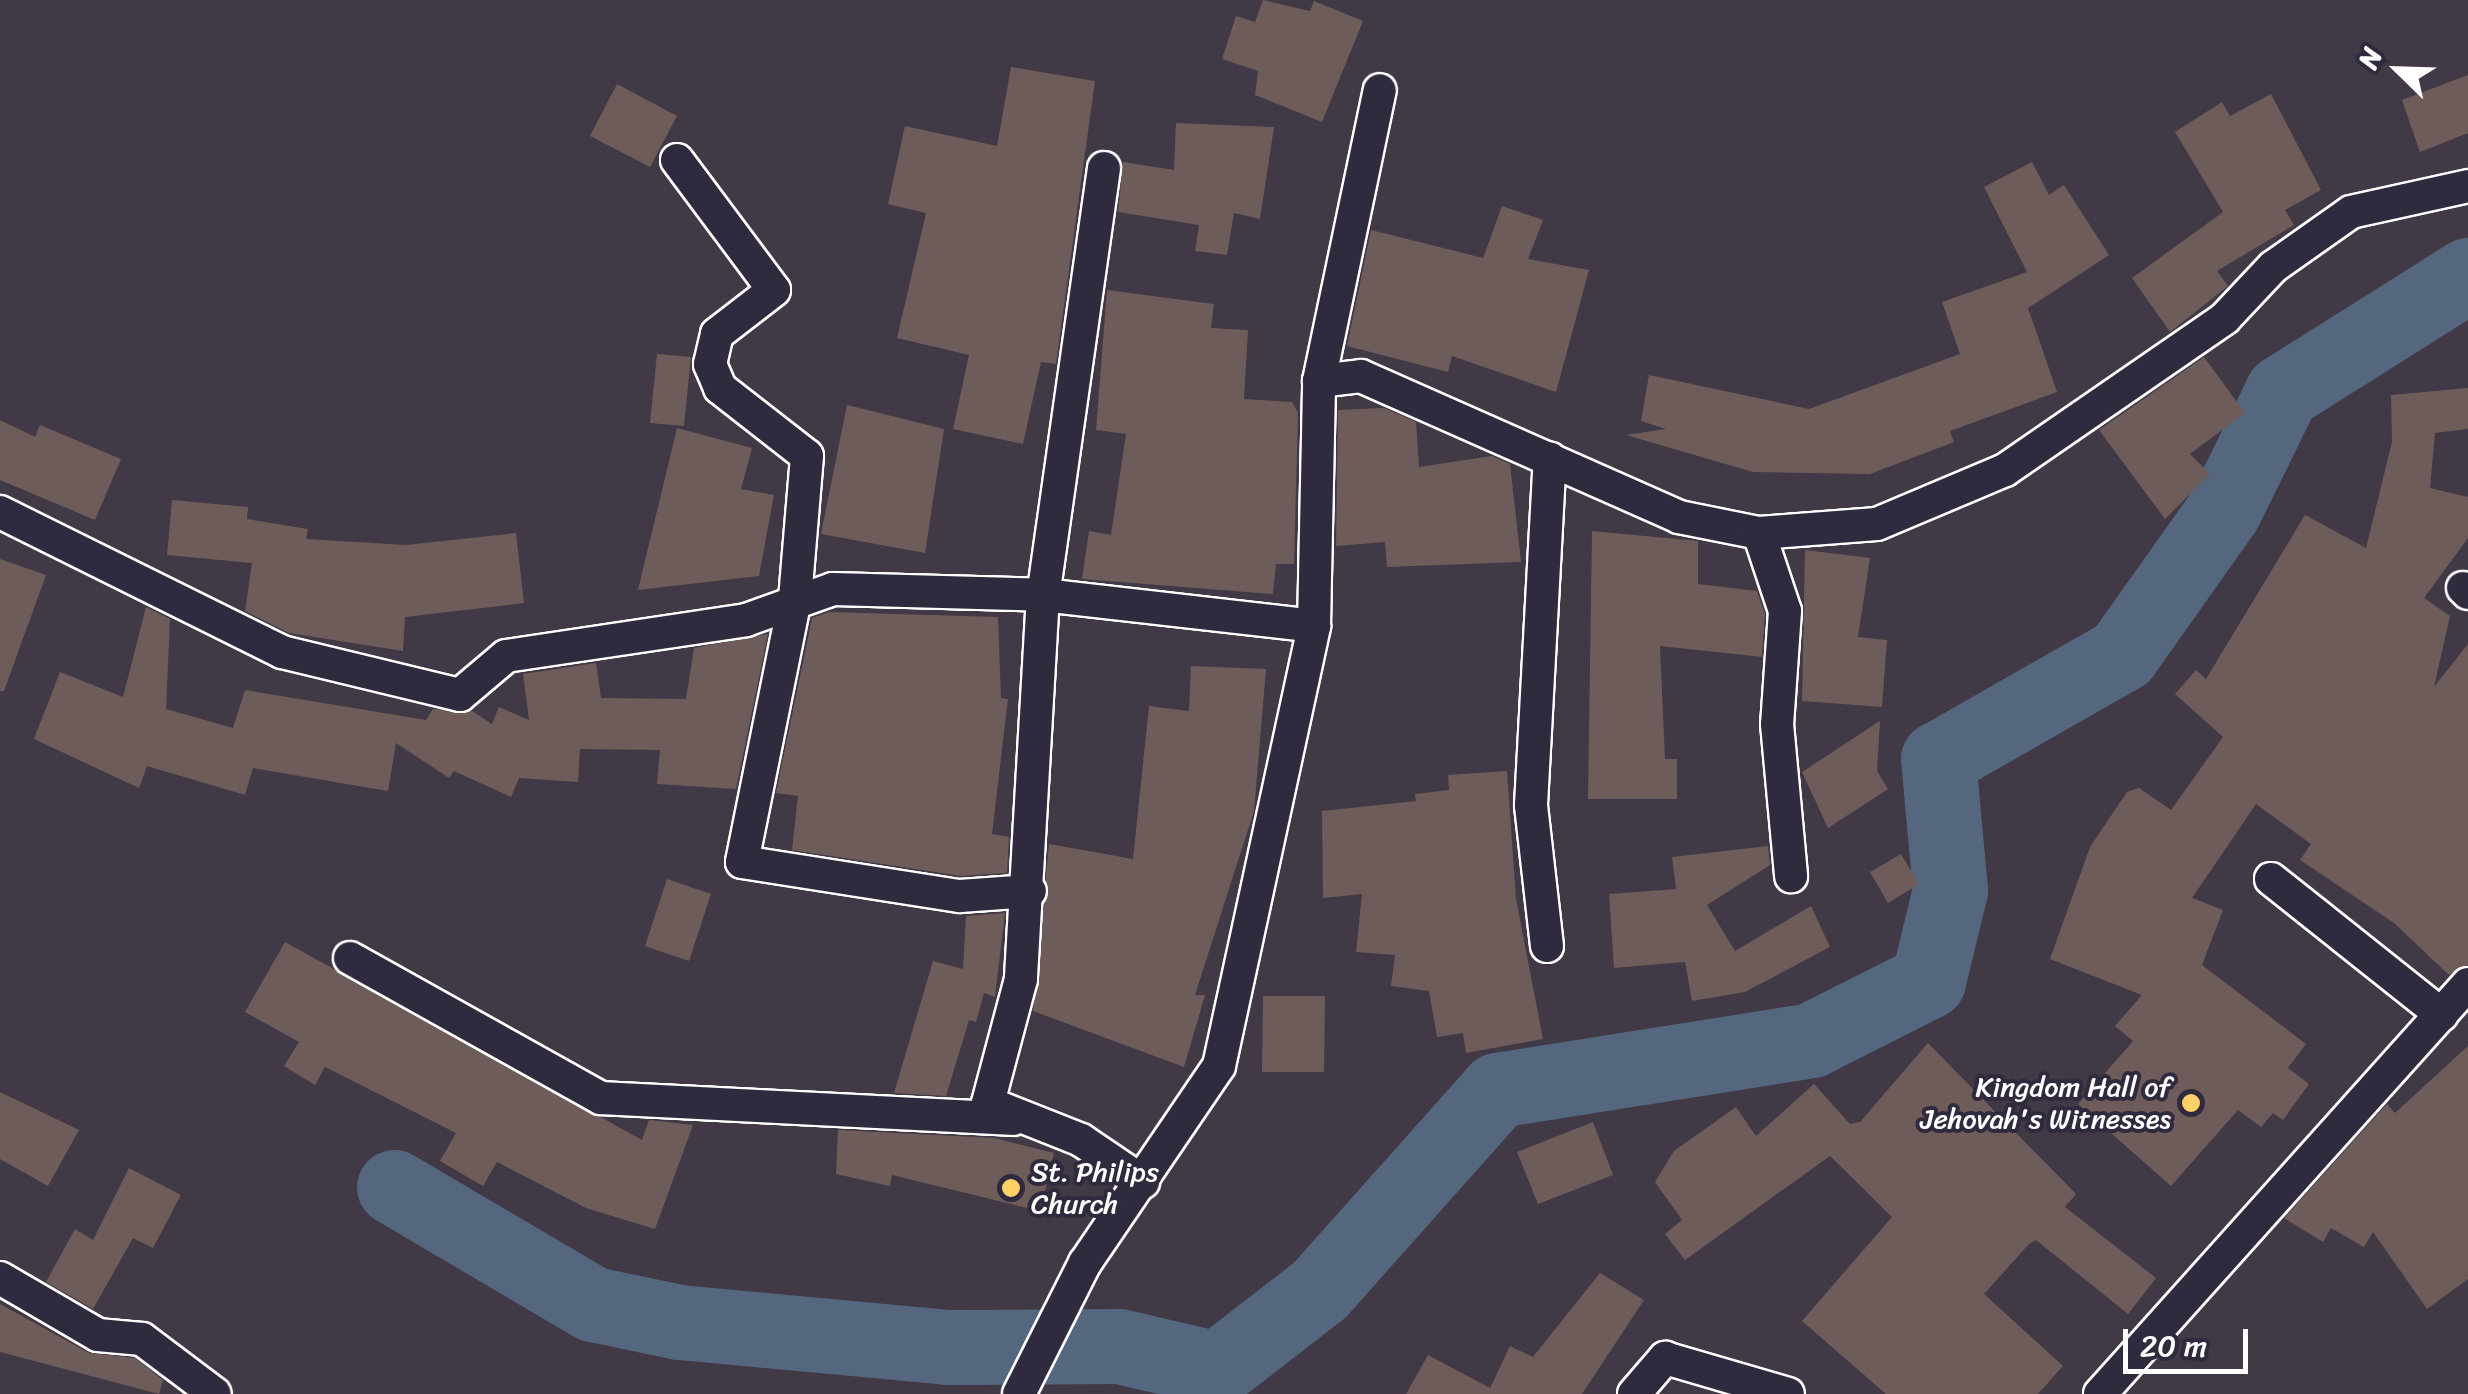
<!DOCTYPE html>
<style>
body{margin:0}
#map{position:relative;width:2468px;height:1394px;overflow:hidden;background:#423946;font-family:Sriracha,sans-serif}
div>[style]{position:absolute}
.river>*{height:75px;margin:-37.5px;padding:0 37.5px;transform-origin:37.5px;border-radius:37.5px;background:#54677f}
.building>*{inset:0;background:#6d5c5a}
.roads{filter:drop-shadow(2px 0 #fff) drop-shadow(-2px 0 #fff) drop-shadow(0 2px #fff) drop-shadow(0 -2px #fff)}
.street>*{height:32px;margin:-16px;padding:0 16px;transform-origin:16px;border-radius:16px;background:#2f2a3d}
.dots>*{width:28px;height:28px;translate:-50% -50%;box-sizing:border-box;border:5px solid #2f2a3d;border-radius:50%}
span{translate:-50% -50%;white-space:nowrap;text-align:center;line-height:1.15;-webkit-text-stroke:8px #2f2a3d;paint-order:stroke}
.poi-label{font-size:28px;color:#fff}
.right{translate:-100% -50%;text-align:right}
.left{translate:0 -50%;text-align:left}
.north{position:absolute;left:2348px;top:20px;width:100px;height:100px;-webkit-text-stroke:8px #2f2a3d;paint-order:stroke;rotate:293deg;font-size:28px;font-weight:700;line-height:40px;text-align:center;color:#fff}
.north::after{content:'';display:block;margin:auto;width:35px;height:45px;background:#fff;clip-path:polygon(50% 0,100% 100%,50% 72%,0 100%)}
.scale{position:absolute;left:2123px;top:1329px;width:125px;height:45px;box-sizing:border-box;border:5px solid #fff;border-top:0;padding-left:12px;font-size:30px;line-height:35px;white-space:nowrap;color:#fff;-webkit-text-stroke:8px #2f2a3d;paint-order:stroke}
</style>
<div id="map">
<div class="river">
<i style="left:394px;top:1187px;width:231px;rotate:30.5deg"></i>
<i style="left:593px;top:1304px;width:88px;rotate:11.8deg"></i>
<i style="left:679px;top:1322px;width:268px;rotate:5.3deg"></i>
<i style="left:946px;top:1347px;width:173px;rotate:-0.3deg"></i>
<i style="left:1119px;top:1346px;width:101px;rotate:13.2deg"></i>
<i style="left:1217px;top:1369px;width:129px;rotate:-37.8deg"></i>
<i style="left:1319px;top:1290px;width:268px;rotate:-48.3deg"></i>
<i style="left:1497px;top:1090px;width:318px;rotate:-9deg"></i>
<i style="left:1811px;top:1040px;width:131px;rotate:-26.8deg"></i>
<i style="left:1928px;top:981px;width:94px;rotate:-76.4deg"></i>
<i style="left:1950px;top:890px;width:132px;rotate:-95.2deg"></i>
<i style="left:1938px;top:759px;width:212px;rotate:-29.7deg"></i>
<i style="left:2122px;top:654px;width:176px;rotate:-54.7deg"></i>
<i style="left:2224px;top:510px;width:131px;rotate:-63.8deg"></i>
<i style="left:2282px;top:392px;width:220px;rotate:-32.2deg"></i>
</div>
<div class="building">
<i style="clip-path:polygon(1263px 0,1310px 11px,1314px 1px,1363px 21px,1322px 122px,1255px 95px,1258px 71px,1222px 59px,1236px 16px,1255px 22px)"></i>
<i style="clip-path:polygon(1011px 67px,1095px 81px,1056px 364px,1041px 362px,1023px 444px,953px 429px,969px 355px,897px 338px,926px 213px,888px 204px,905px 126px,997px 146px)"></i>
<i style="clip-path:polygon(2468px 75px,2468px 133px,2420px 152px,2402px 100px)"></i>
<i style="clip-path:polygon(617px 84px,677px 116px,650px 167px,590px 136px)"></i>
<i style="clip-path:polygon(2271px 94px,2321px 190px,2285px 210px,2294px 225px,2217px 271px,2228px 286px,2170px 332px,2132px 278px,2223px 212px,2175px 132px,2222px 102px,2230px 116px)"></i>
<i style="clip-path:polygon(1176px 123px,1274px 127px,1260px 219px,1234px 213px,1227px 255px,1195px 251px,1199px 225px,1118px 212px,1123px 162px,1174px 170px)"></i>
<i style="clip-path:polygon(2032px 162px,2049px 195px,2064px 185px,2109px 255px,2028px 308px,2057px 392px,1950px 431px,1954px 442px,1870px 474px,1753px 472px,1626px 435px,1666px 429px,1641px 421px,1649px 375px,1809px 409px,1960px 354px,1942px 302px,2027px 272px,1984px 187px)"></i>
<i style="clip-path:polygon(1502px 206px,1543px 220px,1528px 259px,1589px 270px,1556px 392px,1452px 356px,1448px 372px,1347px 346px,1371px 230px,1483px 258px)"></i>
<i style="clip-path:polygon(1107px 290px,1214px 304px,1211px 328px,1248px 330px,1244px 399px,1292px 402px,1298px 413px,1294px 564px,1276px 564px,1273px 594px,1082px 579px,1089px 531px,1111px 535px,1126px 434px,1096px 430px)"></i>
<i style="clip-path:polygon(657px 354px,691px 357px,684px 426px,650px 423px)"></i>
<i style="clip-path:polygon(2204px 357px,2245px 413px,2190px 454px,2210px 474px,2165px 519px,2099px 430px)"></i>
<i style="clip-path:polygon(2468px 388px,2468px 429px,2435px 433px,2430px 488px,2468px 497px,2468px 538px,2424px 598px,2450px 616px,2434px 687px,2468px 644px,2468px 965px,2449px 975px,2394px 923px,2300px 860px,2311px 844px,2256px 804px,2192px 898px,2223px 910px,2202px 965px,2306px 1044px,2288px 1068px,2309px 1084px,2283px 1120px,2273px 1113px,2261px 1127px,2238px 1110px,2171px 1186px,2078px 1104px,2133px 1041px,2115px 1026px,2142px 995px,2050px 959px,2090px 847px,2127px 792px,2139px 788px,2171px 810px,2223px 737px,2175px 694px,2196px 670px,2206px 679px,2305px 515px,2366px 548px,2392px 442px,2391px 395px)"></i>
<i style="clip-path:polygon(847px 405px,944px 429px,925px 553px,821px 534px)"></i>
<i style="clip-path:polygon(1384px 408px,1416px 422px,1419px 467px,1492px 456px,1510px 464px,1521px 562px,1387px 567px,1385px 542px,1336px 546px,1338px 410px)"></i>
<i style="clip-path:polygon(0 420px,35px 437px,40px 425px,121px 459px,95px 520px,0 480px)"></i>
<i style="clip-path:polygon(677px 428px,752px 448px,741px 489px,774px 495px,759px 576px,638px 590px)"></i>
<i style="clip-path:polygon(172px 500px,248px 507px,247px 519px,308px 529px,306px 539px,406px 545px,516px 533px,524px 603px,405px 617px,403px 651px,289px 633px,245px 611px,252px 563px,167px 555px)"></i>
<i style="clip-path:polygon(1592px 531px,1698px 541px,1698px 584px,1757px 591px,1765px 614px,1762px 657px,1660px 646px,1665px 759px,1677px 759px,1677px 799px,1588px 799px)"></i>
<i style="clip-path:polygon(1805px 550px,1870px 558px,1858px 637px,1887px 640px,1882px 707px,1802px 701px)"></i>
<i style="clip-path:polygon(0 559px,46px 575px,4px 691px,0 691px)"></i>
<i style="clip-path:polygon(146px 607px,170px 619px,166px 709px,233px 728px,245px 690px,426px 720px,433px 709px,472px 711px,492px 724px,499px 707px,529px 720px,523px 674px,596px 663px,601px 698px,686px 699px,694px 648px,768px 634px,736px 789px,657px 784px,660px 750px,580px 749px,578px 782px,519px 778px,511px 797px,454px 771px,449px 778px,396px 743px,388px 791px,253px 768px,245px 795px,147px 766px,139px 788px,34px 739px,60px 672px,123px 697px)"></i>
<i style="clip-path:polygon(829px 612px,998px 617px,1001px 698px,1008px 699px,992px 834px,1009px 837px,1007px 873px,961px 876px,792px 850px,798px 796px,776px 793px,812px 618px)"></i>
<i style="clip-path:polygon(1191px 666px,1266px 669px,1254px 811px,1195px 995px,1205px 995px,1184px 1067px,1033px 1011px,1049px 844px,1133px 859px,1149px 706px,1189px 711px)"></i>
<i style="clip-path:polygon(1880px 721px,1877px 771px,1888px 789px,1828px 828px,1802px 772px)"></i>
<i style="clip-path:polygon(1507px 771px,1516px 899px,1543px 1039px,1466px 1053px,1463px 1033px,1437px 1037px,1429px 991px,1391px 986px,1395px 955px,1356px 952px,1362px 894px,1323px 898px,1322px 811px,1416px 801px,1415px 794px,1449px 790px,1448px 775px)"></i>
<i style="clip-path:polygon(1768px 846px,1770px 865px,1707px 905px,1735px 951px,1811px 906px,1830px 947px,1745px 992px,1692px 1001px,1685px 962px,1614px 968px,1609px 894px,1676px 889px,1672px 857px)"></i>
<i style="clip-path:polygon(1901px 854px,1919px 884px,1888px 903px,1870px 872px)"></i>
<i style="clip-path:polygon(667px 879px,711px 894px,689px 961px,645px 946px)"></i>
<i style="clip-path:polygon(1005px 913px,995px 997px,984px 993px,976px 1022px,969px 1020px,946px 1096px,894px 1093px,933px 961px,963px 969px,966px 916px)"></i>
<i style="clip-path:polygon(285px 942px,642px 1140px,649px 1120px,693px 1125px,655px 1229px,586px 1208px,497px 1162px,483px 1186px,440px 1161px,456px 1133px,325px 1067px,315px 1085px,284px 1066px,299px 1042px,245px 1012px)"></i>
<i style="clip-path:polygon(1263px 996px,1325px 996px,1324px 1072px,1262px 1072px)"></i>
<i style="clip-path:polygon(1928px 1043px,2076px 1194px,2065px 1207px,2156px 1278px,2128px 1314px,2036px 1240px,2029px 1244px,1984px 1294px,2063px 1366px,2038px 1394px,1886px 1394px,1802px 1321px,1892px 1217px,1830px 1156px,1685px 1260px,1665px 1234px,1682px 1220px,1655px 1182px,1674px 1151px,1736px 1107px,1756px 1136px,1814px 1084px,1850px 1124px,1860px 1122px)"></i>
<i style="clip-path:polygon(2468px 1046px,2468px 1279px,2427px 1309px,2373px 1232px,2364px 1247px,2331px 1228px,2323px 1242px,2284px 1218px,2387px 1104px,2395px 1113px)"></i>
<i style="clip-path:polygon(0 1092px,79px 1130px,48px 1186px,0 1159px)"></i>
<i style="clip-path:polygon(1593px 1122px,1613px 1175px,1538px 1204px,1517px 1152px)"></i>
<i style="clip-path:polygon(838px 1130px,994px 1138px,1054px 1153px,1040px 1211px,892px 1175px,890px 1186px,836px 1174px)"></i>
<i style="clip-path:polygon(129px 1168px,181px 1195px,153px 1248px,133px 1238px,93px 1309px,46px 1282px,75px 1229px,93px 1240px)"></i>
<i style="clip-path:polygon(1600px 1273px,1644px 1300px,1582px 1394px,1406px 1394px,1428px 1355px,1490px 1388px,1510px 1346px,1533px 1357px)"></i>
<i style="clip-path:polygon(0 1304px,89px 1353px,135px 1358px,163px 1380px,159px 1394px,0 1352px)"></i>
</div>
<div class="roads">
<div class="street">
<i style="left:677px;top:160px;width:162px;rotate:53.3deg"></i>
<i style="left:774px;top:290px;width:72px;rotate:142.3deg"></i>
<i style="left:717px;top:334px;width:31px;rotate:103deg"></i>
<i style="left:710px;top:364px;width:26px;rotate:67deg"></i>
<i style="left:720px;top:388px;width:110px;rotate:38deg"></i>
<i style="left:807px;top:456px;width:144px;rotate:94.8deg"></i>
<i style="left:795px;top:599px;width:268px;rotate:101.4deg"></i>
<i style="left:742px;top:862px;width:221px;rotate:8.9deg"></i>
<i style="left:960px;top:896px;width:70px;rotate:-4.1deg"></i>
<i style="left:1104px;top:168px;width:431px;rotate:98.1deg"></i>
<i style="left:1043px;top:595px;width:385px;rotate:93.3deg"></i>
<i style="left:1021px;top:979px;width:128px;rotate:104.9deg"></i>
<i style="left:988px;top:1103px;width:100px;rotate:21.7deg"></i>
<i style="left:1081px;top:1140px;width:75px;rotate:34.1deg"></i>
<i style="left:1319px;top:381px;width:297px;rotate:-78.2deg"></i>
<i style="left:0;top:512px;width:315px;rotate:26.4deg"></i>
<i style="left:282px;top:652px;width:183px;rotate:13.6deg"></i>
<i style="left:460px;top:695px;width:60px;rotate:-40.3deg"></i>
<i style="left:506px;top:656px;width:243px;rotate:-8.5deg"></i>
<i style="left:746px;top:620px;width:92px;rotate:-19.6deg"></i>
<i style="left:833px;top:589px;width:210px;rotate:1.6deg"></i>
<i style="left:1043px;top:595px;width:273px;rotate:6.5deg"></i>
<i style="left:1759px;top:533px;width:82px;rotate:71.6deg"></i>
<i style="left:1785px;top:611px;width:113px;rotate:94deg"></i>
<i style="left:1777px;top:724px;width:153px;rotate:84.7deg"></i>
<i style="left:2463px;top:588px;width:7px;rotate:45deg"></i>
<i style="left:2271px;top:879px;width:218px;rotate:38.5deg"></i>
<i style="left:1547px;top:946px;width:142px;rotate:-96.5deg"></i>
<i style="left:1531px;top:805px;width:347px;rotate:-86.9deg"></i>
<i style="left:350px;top:958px;width:287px;rotate:29.2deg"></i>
<i style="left:601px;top:1098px;width:413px;rotate:2.9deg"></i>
<i style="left:0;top:1278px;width:113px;rotate:30.2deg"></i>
<i style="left:98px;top:1335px;width:44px;rotate:5.2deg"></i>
<i style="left:142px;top:1339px;width:91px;rotate:37deg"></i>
<i style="left:1019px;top:1394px;width:147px;rotate:-63.3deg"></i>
<i style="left:1085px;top:1263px;width:238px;rotate:-55.8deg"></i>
<i style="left:1219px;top:1066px;width:450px;rotate:-77.8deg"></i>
<i style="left:1314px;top:626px;width:245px;rotate:-88.8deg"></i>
<i style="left:1319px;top:381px;width:42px;rotate:-6.8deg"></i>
<i style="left:1361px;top:376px;width:348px;rotate:23.9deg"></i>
<i style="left:1679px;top:517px;width:82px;rotate:11.3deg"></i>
<i style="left:1759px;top:533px;width:118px;rotate:-4.4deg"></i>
<i style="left:1877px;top:524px;width:139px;rotate:-22.9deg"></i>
<i style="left:2005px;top:470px;width:267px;rotate:-34.6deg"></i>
<i style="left:2225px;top:318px;width:70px;rotate:-46.7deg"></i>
<i style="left:2273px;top:267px;width:95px;rotate:-35.2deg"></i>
<i style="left:2351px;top:212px;width:120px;rotate:-12.5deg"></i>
<i style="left:1634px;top:1394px;width:48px;rotate:-49.3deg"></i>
<i style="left:1665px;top:1358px;width:128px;rotate:16.3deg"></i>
<i style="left:2100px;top:1394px;width:551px;rotate:-48.09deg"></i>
</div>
</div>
<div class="dots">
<i style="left:2191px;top:1103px;background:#ffd166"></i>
<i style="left:1011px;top:1188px;background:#ffd166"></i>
</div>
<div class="poi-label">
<span class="right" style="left:2171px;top:1103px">Kingdom Hall of<br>Jehovah's Witnesses</span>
<span class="left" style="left:1031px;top:1188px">St. Philips<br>Church</span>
</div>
<div class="north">N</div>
<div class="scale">20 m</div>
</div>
